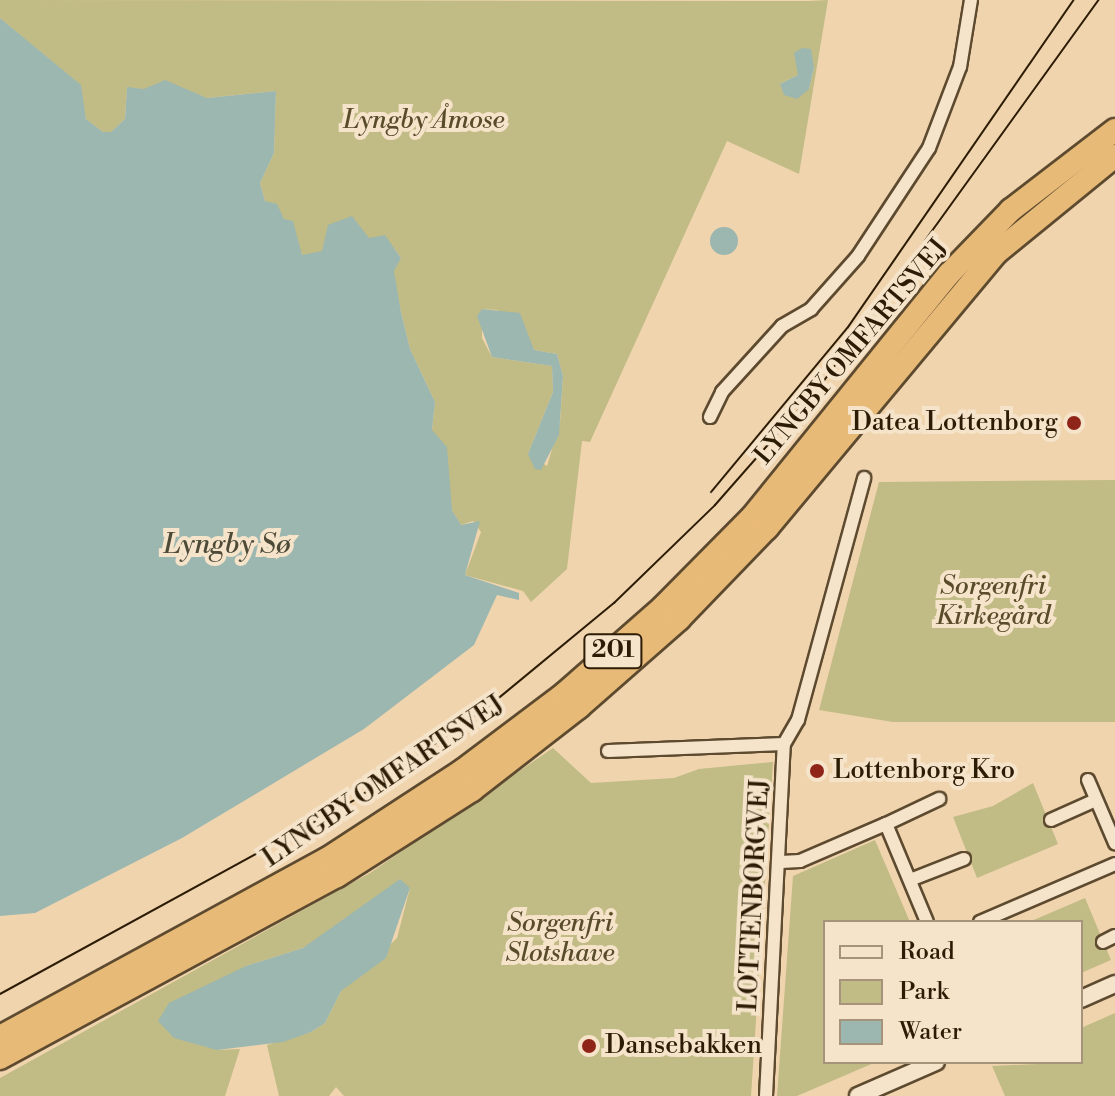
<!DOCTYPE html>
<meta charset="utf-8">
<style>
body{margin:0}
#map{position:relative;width:1115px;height:1096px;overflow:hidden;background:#f0d4ae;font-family:"Libre Bodoni",serif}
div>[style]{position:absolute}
.green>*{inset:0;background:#c1bb85}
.water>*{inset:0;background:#9bb7b0}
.round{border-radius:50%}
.roads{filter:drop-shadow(2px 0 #5d4a2f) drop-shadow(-2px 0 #5d4a2f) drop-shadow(0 2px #5d4a2f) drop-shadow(0 -2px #5d4a2f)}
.street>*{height:12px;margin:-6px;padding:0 6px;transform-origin:6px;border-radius:6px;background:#f5e3ca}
.secondary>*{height:16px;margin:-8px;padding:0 8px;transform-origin:8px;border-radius:8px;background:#f5e3ca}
.highway>*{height:22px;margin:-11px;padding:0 11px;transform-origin:11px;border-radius:11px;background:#e8ba77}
.tram>*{height:2px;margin:-1px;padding:0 1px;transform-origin:1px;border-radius:1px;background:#2c1c05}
.dots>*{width:22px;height:22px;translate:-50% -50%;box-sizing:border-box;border:4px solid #f5e3ca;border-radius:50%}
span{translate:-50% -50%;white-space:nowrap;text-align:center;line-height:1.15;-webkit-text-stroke:8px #f5e3ca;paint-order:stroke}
.shield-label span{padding:2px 6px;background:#f5e3ca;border:2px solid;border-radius:6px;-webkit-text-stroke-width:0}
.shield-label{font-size:24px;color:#2c1c05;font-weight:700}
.park-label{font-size:26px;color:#594c2b;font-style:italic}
.street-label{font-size:26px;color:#2c1c05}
.poi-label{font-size:26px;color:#2c1c05}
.right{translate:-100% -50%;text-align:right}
.left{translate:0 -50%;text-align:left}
.water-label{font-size:28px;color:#4d4a38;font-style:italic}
.legend{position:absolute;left:823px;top:920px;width:260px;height:144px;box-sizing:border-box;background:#f5e3ca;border:2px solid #a5937b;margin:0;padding:10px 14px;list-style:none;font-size:24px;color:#2c1c05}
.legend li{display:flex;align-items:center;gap:16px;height:40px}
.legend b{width:40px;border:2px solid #a5937b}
</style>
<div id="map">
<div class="green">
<i style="clip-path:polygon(evenodd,0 0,809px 1px,828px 0,799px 174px,727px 141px,590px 442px,582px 441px,567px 569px,531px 602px,523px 591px,465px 575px,481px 532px,473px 521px,461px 525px,452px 510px,432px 430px,435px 402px,410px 349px,401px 312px,393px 271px,401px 258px,394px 248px,302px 255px,284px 219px,265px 201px,260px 183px,274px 153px,276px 91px,207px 98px,191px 92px,127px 88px,125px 119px,111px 132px,103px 132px,86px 119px,80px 85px,0 18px,0 0,799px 63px,814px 68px,809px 89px,780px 84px,798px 75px,799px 63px,0 0,482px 309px,497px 310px,523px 328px,534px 350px,557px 354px,563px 376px,560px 423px,547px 466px,528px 454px,553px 392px,552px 366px,492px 357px,482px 338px,482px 309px)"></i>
<i style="clip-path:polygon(1115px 480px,1115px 722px,893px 722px,819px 710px,879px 482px)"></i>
<i style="clip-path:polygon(553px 748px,591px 783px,674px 778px,699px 769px,773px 762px,751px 1096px,344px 1096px,336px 1087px,329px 1096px,279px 1096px,267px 1045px,311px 1032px,325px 1023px,341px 991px,397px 938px,410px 888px,303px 948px,246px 966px,217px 1050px,240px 1049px,225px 1096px,0 1096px,0 1078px,370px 873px)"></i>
<i style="clip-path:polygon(1033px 783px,1058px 844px,977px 878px,953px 817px,993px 806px)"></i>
<i style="clip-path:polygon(875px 840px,910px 922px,825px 922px,825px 1062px,876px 1062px,797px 1096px,777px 1096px,793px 876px)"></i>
<i style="clip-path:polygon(1085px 898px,1111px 960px,1081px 973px,1081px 922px,1029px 922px)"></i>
<i style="clip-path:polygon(1115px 1013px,1115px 1096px,1005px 1096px,992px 1066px,1081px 1062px,1081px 1028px)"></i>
</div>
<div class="water">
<i style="clip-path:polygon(0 18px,81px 85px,86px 119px,103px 132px,111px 132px,125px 119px,127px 87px,144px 89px,165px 80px,207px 98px,276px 91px,274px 153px,260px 183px,265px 201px,277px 204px,284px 219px,293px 221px,302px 255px,322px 251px,328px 225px,352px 216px,369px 238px,385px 235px,401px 258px,394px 271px,401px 312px,410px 349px,435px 402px,432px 430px,447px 447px,452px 510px,461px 525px,480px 521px,465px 575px,519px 593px,519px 600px,497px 595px,474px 645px,364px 729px,182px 838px,35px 913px,0 916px)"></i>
<i style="clip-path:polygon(802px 48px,811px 49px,814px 68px,809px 89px,797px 99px,784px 95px,780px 84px,798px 75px,794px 53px)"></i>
<i class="round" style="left:710px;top:227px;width:28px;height:28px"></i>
<i style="clip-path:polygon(482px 309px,520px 313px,534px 350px,557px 354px,563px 376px,559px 435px,541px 470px,535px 469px,528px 454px,553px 392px,552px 366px,492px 357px,477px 316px)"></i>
<i style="clip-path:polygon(400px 879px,410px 888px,386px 958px,341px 991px,325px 1023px,311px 1032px,283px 1042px,217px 1050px,174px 1038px,158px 1021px,169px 1003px,246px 966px,303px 948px)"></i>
</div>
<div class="roads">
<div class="street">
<i style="left:710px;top:417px;width:28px;rotate:-64deg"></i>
<i style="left:722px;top:392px;width:89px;rotate:-47.7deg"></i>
<i style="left:782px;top:326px;width:34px;rotate:-30deg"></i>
<i style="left:811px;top:309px;width:71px;rotate:-48.4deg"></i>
<i style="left:858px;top:256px;width:129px;rotate:-56.7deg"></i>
<i style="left:929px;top:148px;width:87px;rotate:-69.1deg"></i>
<i style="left:960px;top:67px;width:68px;rotate:-80.7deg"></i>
<i style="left:608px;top:751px;width:176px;rotate:-2.3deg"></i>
<i style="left:1088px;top:780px;width:69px;rotate:66.8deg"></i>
<i style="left:1051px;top:820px;width:49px;rotate:-24deg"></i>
<i style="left:886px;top:824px;width:59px;rotate:-25.3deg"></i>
<i style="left:781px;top:862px;width:19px;rotate:-3deg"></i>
<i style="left:800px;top:861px;width:94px;rotate:-23.3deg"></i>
<i style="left:886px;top:824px;width:106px;rotate:67.3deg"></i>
<i style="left:910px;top:880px;width:58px;rotate:-21.3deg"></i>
<i style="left:980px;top:922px;width:147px;rotate:-23.2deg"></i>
<i style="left:1103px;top:942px;width:13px;rotate:-27deg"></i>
<i style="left:766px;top:1096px;width:352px;rotate:-87.1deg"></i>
<i style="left:784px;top:744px;width:28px;rotate:-60deg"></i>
<i style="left:798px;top:720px;width:251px;rotate:-74.7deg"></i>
</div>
<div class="secondary">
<i style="left:1081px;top:999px;width:37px;rotate:-24deg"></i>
<i style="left:858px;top:1096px;width:85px;rotate:-23.6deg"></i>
</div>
<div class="highway">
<i style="left:0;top:1037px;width:372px;rotate:-28.6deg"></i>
<i style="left:327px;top:859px;width:161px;rotate:-33.1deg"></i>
<i style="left:462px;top:771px;width:128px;rotate:-37deg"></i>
<i style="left:564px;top:694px;width:133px;rotate:-41.3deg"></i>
<i style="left:664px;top:606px;width:125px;rotate:-45.3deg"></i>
<i style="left:752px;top:517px;width:313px;rotate:-51deg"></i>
<i style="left:949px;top:274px;width:89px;rotate:-45.9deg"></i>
<i style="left:1011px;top:210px;width:131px;rotate:-37.6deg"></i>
<i style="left:0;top:1058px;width:383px;rotate:-28.4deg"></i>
<i style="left:337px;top:876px;width:160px;rotate:-32.5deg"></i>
<i style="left:472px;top:790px;width:135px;rotate:-37.8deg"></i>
<i style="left:579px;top:707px;width:133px;rotate:-41.3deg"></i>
<i style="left:679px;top:619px;width:127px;rotate:-46deg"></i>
<i style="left:767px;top:528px;width:358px;rotate:-50.2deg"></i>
<i style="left:996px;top:253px;width:154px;rotate:-39.2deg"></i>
</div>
</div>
<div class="tram">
<i style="left:711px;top:492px;width:214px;rotate:-50.3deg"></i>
<i style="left:848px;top:327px;width:397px;rotate:-55.4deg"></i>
<i style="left:0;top:994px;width:406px;rotate:-28.7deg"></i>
<i style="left:356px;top:799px;width:162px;rotate:-35deg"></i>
<i style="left:489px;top:706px;width:162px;rotate:-39.5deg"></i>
<i style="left:614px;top:603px;width:141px;rotate:-44.1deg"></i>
<i style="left:715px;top:505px;width:164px;rotate:-48.7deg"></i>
<i style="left:823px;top:382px;width:471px;rotate:-54.2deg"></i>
</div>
<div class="dots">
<i style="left:1074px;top:423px;background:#8f2418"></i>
<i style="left:817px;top:771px;background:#8f2418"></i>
<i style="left:589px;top:1046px;background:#8f2418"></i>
</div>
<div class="shield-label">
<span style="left:613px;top:651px">201</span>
</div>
<div class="park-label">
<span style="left:424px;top:121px">Lyngby Åmose</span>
<span style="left:993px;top:602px">Sorgenfri<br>Kirkegård</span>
<span style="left:560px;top:939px">Sorgenfri<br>Slotshave</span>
</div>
<div class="street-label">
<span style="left:852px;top:352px;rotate:-50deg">LYNGBY OMFARTSVEJ</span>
<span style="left:384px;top:782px;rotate:-34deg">LYNGBY OMFARTSVEJ</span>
<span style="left:755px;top:895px;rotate:-87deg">LOTTENBORGVEJ</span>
</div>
<div class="poi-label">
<span class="right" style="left:1058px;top:423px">Datea Lottenborg</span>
<span class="left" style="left:833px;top:771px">Lottenborg Kro</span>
<span class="left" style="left:605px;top:1046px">Dansebakken</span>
</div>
<div class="water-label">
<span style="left:227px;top:545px">Lyngby Sø</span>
</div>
<ul class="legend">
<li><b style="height:10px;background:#f5e3ca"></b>Road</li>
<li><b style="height:22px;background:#c1bb85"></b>Park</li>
<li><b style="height:22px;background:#9bb7b0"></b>Water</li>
</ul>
</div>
